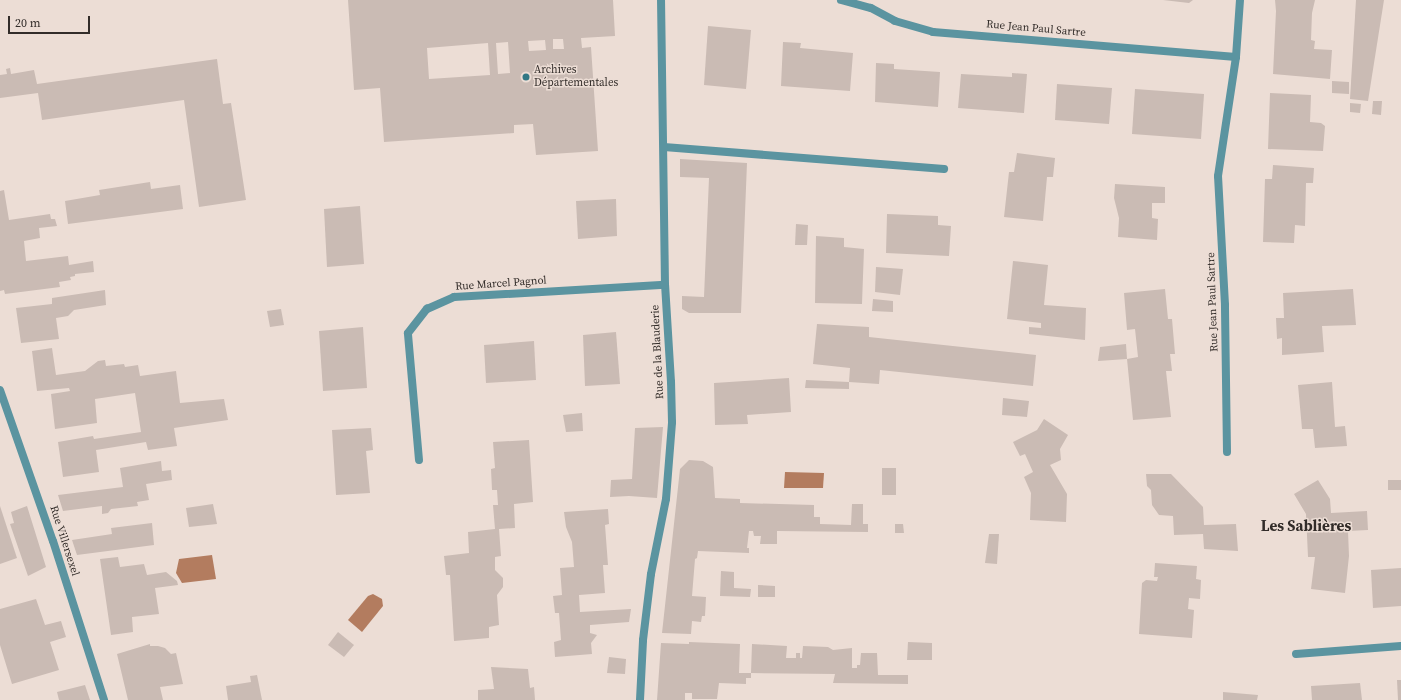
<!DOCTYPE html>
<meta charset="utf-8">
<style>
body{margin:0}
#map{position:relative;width:1401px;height:700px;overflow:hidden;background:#ecddd5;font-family:"Source Serif 4",serif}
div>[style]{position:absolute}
.water>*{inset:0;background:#b37c5f}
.building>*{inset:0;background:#cabbb4}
.service>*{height:8px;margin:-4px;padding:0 4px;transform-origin:4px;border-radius:4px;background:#5b94a0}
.minor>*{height:8px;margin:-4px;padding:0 4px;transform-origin:4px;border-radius:4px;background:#5b94a0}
.dots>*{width:11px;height:11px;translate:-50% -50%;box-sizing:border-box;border:2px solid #ecddd5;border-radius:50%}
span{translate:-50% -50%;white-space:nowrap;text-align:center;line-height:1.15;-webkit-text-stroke:3px #ecddd5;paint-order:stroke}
.street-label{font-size:11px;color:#322c29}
.poi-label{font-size:11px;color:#322c29}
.left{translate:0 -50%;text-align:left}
.district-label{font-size:15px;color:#322c29;font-weight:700}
.scale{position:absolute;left:8px;top:16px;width:82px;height:18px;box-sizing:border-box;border:2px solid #322c29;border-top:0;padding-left:5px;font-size:12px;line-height:14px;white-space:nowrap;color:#322c29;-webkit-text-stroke:3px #ecddd5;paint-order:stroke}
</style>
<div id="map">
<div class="water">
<i style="clip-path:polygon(785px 472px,824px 473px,823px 488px,784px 488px)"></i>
<i style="clip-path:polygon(212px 555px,216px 579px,182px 583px,176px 573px,179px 559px)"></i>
<i style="clip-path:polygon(373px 594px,382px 599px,383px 606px,362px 632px,348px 620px,368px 596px)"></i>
</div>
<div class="building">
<i style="clip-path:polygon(evenodd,348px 0,613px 0,615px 36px,581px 38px,582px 48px,591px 47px,598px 151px,536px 155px,533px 124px,514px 125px,514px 133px,384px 142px,380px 88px,354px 90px,348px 0,553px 39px,563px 39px,564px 49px,553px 49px,553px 39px,348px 0,545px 40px,546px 50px,529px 51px,528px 41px,545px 40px,348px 0,508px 42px,510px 73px,498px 74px,496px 43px,508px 42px,348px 0,488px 43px,490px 75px,429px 79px,427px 48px,488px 43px)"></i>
<i style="clip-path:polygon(1163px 0,1193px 0,1189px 3px)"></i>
<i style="clip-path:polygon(1275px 0,1315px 0,1312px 13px,1311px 40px,1315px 41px,1314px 49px,1332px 50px,1330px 79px,1273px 74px,1276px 11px)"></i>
<i style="clip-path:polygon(1356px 0,1384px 0,1368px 101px,1350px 99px)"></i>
<i style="clip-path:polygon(708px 26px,751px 30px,746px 89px,704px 85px)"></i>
<i style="clip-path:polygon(783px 42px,801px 43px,800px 48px,853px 53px,850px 91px,781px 86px)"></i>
<i style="clip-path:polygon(217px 59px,223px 104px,231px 103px,246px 200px,199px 207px,184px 100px,42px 120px,38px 93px,0 98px,0 75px,7px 74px,6px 69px,10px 68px,11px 74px,34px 70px,37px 84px)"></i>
<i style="clip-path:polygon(876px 63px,894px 64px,894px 69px,940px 72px,938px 107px,875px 102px)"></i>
<i style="clip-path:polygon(1012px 73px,1027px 74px,1024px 113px,958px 108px,961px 74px,1012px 77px)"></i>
<i style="clip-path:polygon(1332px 81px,1349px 82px,1349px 94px,1332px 93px)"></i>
<i style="clip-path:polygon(1057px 84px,1112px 88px,1109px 124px,1055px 120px)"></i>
<i style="clip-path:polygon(1135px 89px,1204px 94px,1201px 139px,1132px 134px)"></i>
<i style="clip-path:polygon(1270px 93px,1311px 95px,1310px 122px,1321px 123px,1325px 126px,1323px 151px,1268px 149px)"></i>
<i style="clip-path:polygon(1373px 101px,1382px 101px,1381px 115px,1372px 114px)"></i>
<i style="clip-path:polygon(1350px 103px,1361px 104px,1360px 113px,1350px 112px)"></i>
<i style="clip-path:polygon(1017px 153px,1055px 158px,1053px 177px,1047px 177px,1043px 221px,1004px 217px,1009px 172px,1014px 172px)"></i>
<i style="clip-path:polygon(680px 159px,747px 163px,741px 313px,689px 313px,682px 309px,682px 296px,704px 297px,709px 178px,680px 177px)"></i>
<i style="clip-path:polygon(1273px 165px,1314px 168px,1313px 183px,1306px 183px,1305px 226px,1295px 225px,1294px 243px,1263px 242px,1265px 179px,1272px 179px)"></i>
<i style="clip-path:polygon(150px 182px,151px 189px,180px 185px,183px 209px,68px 224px,65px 201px,100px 195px,99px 190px)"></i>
<i style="clip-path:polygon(1115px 184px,1165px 187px,1165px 203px,1152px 203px,1152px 218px,1158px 219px,1157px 240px,1118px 237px,1119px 218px,1114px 198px)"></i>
<i style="clip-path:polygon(4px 190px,9px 220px,50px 214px,51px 219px,55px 219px,57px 226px,39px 228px,40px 238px,24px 241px,26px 261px,68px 256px,69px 265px,93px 261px,94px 272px,75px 274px,75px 276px,70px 277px,71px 280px,59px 282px,60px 287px,5px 294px,4px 290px,0 291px,0 191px)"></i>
<i style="clip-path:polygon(616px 199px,617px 236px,578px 239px,576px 201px)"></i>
<i style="clip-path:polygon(360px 206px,364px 264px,327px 267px,324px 209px)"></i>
<i style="clip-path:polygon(887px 214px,938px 216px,938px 225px,951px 226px,949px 256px,886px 253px)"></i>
<i style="clip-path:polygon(796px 224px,808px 225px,807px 245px,795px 245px)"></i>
<i style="clip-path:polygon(816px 236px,844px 238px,844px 247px,864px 249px,862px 304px,815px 303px)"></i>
<i style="clip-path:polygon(1013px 261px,1048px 265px,1044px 305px,1086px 308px,1085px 340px,1029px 334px,1029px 327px,1041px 328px,1041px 323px,1007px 319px)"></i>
<i style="clip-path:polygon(876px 267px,903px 269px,900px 295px,875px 292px)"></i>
<i style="clip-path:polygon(1165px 289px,1168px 319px,1172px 319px,1175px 354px,1170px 354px,1172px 371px,1166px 371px,1171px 417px,1133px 420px,1127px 359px,1138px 357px,1135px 329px,1127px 330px,1124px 293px)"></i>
<i style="clip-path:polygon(1353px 289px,1356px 325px,1322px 326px,1324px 352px,1282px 355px,1282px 338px,1277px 339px,1276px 318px,1284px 318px,1283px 293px)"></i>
<i style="clip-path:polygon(105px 290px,106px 305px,74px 310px,68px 316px,56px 318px,59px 339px,21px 343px,16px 308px,52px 304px,52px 298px)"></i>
<i style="clip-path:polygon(873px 299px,893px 301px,893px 312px,872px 311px)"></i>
<i style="clip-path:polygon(281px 309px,284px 325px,270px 327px,267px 311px)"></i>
<i style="clip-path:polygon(817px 324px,869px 327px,869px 337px,1036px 355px,1033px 386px,880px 370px,879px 384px,849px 382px,849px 389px,805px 388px,806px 380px,849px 382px,850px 368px,813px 364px)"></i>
<i style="clip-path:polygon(363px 327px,367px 388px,323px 391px,319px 331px)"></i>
<i style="clip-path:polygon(616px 332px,620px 384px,585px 386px,583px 335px)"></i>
<i style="clip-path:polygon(534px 341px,536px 380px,486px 383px,484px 345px)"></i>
<i style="clip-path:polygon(1126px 344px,1127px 359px,1098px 361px,1100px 347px)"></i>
<i style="clip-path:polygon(52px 348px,56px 375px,85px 371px,98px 361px,105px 360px,106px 366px,124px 364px,125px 367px,138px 365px,140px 376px,176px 371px,180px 403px,224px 399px,228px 420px,174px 428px,177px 446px,148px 450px,146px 442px,96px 450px,99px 472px,63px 477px,58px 442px,93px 436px,94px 439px,141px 432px,135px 393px,95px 399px,97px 423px,55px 429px,51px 394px,70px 391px,69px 388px,37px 391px,32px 351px)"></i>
<i style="clip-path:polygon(789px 378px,791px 412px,747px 415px,748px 424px,715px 425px,714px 383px)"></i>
<i style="clip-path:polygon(1332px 382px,1335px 427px,1345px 426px,1347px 446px,1315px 448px,1313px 429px,1302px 429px,1298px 385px)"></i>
<i style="clip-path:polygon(1003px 398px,1029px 401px,1027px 417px,1002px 415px)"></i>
<i style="clip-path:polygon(582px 413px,583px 431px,566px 432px,563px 415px)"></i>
<i style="clip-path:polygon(1044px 419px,1068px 435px,1060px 449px,1061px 460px,1050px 465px,1067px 494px,1066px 522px,1030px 520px,1031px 493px,1024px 477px,1033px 472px,1025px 454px,1020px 456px,1013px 442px,1037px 430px)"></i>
<i style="clip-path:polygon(663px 427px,657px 498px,629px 496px,610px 497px,611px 480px,632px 479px,635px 428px)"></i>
<i style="clip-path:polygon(371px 428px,373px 450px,366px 451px,370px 493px,336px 495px,332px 430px)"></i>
<i style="clip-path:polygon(529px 440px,533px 502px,514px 504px,515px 528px,499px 529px,501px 556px,495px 557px,495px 570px,503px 578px,503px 587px,497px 595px,499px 625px,489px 627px,489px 638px,454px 641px,450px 575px,446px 575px,444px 556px,469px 553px,468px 532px,495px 529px,493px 505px,498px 505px,497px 490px,492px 490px,491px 469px,495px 468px,493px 442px)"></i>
<i style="clip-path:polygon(689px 460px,703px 461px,713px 467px,715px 498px,740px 499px,740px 503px,814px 505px,814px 517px,820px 517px,820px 524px,851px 525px,852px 504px,863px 504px,863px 524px,868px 524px,868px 532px,777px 531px,777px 544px,760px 544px,761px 536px,754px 536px,753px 531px,749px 531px,747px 548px,749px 548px,749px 553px,698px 551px,697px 558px,695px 559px,692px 596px,706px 597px,705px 616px,702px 616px,701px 622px,692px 621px,691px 634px,662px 633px,680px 469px)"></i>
<i style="clip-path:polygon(161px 461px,162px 471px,171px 470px,172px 480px,146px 484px,149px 500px,137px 502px,138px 506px,111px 509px,108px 513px,102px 514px,102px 506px,63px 511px,58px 495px,123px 487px,120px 468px)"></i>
<i style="clip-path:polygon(882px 468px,896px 468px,896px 495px,882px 495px)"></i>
<i style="clip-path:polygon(1146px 474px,1171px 474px,1203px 507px,1204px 525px,1236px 524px,1238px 551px,1204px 549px,1203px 534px,1174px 535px,1173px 516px,1159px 515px,1152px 505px,1151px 490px,1147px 486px)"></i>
<i style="clip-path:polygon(1318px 480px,1330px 499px,1331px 513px,1367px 511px,1368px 530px,1348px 531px,1349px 556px,1345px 593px,1311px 589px,1315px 557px,1308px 557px,1306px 514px,1294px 494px)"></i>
<i style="clip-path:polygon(1388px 480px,1401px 480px,1401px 490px,1388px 490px)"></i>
<i style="clip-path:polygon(213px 504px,217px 524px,189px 527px,186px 508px)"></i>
<i style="clip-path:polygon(0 506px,17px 558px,0 564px)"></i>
<i style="clip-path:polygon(27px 506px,46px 567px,28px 576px,10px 524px,14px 523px,11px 512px)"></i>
<i style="clip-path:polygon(608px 509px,609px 524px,605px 525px,608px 565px,603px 565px,605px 593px,579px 595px,580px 612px,631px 609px,629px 622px,590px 625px,590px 633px,597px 635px,591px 643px,592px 654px,555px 657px,554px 642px,561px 640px,559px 613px,555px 613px,553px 596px,562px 595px,560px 568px,574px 567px,572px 542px,566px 527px,564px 512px)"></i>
<i style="clip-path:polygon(152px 523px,154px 545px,77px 555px,72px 540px,112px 534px,111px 528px)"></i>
<i style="clip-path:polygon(895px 524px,903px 524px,904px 533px,895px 533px)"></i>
<i style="clip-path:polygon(989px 534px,999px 534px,997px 564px,985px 563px)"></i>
<i style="clip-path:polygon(118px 557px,120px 567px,144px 564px,147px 575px,166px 572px,177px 581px,178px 585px,155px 588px,159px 614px,132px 617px,133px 632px,111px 635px,100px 559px)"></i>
<i style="clip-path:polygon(1155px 563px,1197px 566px,1196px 579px,1201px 580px,1200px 599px,1189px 598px,1188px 609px,1194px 610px,1192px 638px,1139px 634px,1142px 583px,1146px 580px,1157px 581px,1158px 577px,1154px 577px)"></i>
<i style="clip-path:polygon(1401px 568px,1401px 606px,1373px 608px,1371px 570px)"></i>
<i style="clip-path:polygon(721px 571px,734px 572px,734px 588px,751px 589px,750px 597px,720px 596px)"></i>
<i style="clip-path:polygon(758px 585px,775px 586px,775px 597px,758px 597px)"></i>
<i style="clip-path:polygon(36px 599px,45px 625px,61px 621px,66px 637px,50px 642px,59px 670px,12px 684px,0 645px,0 609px)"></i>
<i style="clip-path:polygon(338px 632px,354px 645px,344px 657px,328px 645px)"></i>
<i style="clip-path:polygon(689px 642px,740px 644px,739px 673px,751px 673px,751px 678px,746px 678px,746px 684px,719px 683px,717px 699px,692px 699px,692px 693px,685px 693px,685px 700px,657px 700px,661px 643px,689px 644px)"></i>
<i style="clip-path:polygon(908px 642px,932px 643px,932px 660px,907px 660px)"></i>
<i style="clip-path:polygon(150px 644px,150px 646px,158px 646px,165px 648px,171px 654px,176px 653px,183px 684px,160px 687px,163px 700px,128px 700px,117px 654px)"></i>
<i style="clip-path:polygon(752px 644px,787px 646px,786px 658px,796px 658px,796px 653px,800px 653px,800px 658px,802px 658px,803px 646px,828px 647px,833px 650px,852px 648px,852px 668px,857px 668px,857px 665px,860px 665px,861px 653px,877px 653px,878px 675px,908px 675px,908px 684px,833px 683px,835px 674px,751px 673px)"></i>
<i style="clip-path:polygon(609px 657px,626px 659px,625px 674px,607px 673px)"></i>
<i style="clip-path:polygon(491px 667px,528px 669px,530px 688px,534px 687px,535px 700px,478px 700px,478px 690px,494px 689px)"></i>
<i style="clip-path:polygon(257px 675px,262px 700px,228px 700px,226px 686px,251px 682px,250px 676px)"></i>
<i style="clip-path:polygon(1397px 680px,1401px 680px,1401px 700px,1398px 700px)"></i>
<i style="clip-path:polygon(1360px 683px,1362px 700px,1312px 700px,1311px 686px)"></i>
<i style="clip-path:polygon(85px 685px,90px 700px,59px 700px,57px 692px)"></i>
<i style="clip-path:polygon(1223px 692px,1258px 695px,1257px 700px,1223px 700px)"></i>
</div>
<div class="service">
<i style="left:664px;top:147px;width:281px;rotate:4.5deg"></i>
</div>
<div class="minor">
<i style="left:841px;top:0;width:31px;rotate:15deg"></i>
<i style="left:871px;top:8px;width:27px;rotate:28deg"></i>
<i style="left:895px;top:21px;width:40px;rotate:16deg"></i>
<i style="left:933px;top:32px;width:304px;rotate:4.7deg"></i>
<i style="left:0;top:390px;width:160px;rotate:70.7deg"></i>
<i style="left:53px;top:541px;width:167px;rotate:72.2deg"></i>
<i style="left:1227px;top:452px;width:147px;rotate:-90.8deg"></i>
<i style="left:1225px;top:305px;width:129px;rotate:-93.1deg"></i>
<i style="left:1218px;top:176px;width:120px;rotate:-81.4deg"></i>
<i style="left:1236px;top:57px;width:57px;rotate:-86deg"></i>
<i style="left:419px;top:460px;width:127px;rotate:-95deg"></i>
<i style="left:408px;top:333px;width:31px;rotate:-52deg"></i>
<i style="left:427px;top:309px;width:30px;rotate:-24deg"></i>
<i style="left:454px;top:297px;width:211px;rotate:-3.3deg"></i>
<i style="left:1296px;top:654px;width:105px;rotate:-4.4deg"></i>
<i style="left:640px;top:700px;width:60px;rotate:-87.1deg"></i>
<i style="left:643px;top:640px;width:66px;rotate:-83.1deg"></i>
<i style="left:651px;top:574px;width:76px;rotate:-78.7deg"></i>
<i style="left:666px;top:499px;width:77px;rotate:-85.5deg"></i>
<i style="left:672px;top:422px;width:40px;rotate:-91.4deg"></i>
<i style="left:671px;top:382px;width:97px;rotate:-93.5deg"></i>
<i style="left:665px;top:285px;width:285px;rotate:-90.8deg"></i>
</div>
<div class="dots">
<i style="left:526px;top:77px;background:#317784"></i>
</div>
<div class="street-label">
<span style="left:1036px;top:29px;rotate:5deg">Rue Jean Paul Sartre</span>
<span style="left:501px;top:284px;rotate:-4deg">Rue Marcel Pagnol</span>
<span style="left:1213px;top:302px;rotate:-92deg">Rue Jean Paul Sartre</span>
<span style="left:658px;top:352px;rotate:-93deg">Rue de la Blauderie</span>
<span style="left:64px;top:541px;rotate:72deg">Rue Villersexel</span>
</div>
<div class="poi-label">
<span class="left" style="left:534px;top:77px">Archives<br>Départementales</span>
</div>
<div class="district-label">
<span style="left:1306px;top:526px">Les Sablières</span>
</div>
<div class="scale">20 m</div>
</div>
